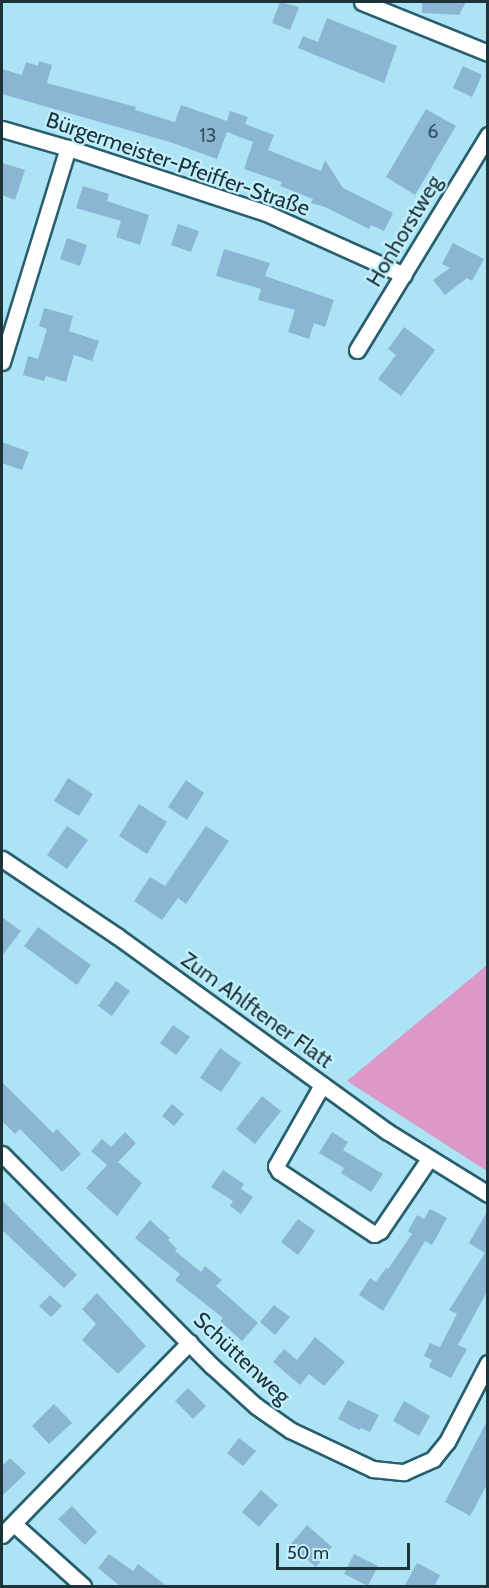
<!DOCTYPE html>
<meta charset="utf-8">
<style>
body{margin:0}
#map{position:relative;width:489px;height:1588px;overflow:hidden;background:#ace4f5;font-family:Cabin,sans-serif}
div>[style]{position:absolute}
.green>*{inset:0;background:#dc98c7}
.building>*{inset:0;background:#8bb6d3}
.roads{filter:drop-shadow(2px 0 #285f6e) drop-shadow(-2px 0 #285f6e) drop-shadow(0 2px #285f6e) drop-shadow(0 -2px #285f6e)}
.street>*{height:15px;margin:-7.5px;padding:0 7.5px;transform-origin:7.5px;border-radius:7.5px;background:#fff}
span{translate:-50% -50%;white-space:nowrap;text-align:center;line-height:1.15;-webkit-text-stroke:4.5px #c3effd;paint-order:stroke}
.number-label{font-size:20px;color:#385460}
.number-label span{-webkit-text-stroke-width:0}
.street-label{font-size:22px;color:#1c3339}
.frame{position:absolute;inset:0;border:3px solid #1c3339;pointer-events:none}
.scale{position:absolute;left:276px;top:1543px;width:134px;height:27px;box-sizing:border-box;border:3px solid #1c3339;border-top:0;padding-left:8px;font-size:18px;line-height:21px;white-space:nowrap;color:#1c3339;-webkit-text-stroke:4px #c3effd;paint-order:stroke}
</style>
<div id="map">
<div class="green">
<i style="clip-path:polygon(487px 965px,487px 1171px,347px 1081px)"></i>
</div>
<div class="building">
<i style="clip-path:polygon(280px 2px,299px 7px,290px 30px,272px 23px)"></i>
<i style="clip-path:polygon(422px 2px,466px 2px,459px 15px,422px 13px)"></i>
<i style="clip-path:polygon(327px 18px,397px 46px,384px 83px,298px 48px,303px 36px,318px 42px)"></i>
<i style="clip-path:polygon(39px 61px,52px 65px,47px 83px,136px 107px,135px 110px,175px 122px,181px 105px,227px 121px,230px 111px,248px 117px,245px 124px,274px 135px,268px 150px,321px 171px,325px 160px,343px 188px,393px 213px,384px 231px,371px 225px,369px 229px,325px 207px,311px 203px,313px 199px,280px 186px,282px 182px,244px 169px,253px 142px,227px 132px,217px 159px,170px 142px,2px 94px,2px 69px,22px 75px,26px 62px,38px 66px)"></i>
<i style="clip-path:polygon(463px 66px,482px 75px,472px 97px,453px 88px)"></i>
<i style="clip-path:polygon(426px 109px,456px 126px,415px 195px,386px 177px)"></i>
<i style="clip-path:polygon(2px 163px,25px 170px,15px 200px,2px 195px)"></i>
<i style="clip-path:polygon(83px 186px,109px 194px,107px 201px,149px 215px,140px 245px,116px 237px,121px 221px,76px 208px)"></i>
<i style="clip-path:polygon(178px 224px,199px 231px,191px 252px,171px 245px)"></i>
<i style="clip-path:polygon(67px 238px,87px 245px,80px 266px,60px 259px)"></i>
<i style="clip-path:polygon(453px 243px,484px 259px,472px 281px,467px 278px,445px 295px,433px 280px,450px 268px,442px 264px)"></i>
<i style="clip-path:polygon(224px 249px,270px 263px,265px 276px,334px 300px,325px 327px,314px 323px,309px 339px,288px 332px,295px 310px,258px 300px,261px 289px,216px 276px)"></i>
<i style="clip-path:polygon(44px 308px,73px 316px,69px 331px,99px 341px,92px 361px,74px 355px,66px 382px,46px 376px,44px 381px,23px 375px,28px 356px,38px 359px,47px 329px,39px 326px)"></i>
<i style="clip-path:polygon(404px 327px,435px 350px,401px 396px,378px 379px,396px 355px,388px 349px)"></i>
<i style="clip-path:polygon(2px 442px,29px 452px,22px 470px,2px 463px)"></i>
<i style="clip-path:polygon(68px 778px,93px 794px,79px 816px,54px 801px)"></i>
<i style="clip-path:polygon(186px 780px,204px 793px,187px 820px,168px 807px)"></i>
<i style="clip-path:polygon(139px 804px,167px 822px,147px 854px,119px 836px)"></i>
<i style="clip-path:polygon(67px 826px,88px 840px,67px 869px,47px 855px)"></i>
<i style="clip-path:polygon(206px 826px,229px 841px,186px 904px,178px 898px,162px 920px,134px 901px,150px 877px,165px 886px)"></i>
<i style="clip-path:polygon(2px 917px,21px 931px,2px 956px)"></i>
<i style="clip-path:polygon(38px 927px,91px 965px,77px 985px,24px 946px)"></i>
<i style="clip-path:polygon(116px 981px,130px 991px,112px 1016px,98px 1006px)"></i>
<i style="clip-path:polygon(173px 1025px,190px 1037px,176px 1055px,160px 1043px)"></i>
<i style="clip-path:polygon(220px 1048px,241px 1063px,221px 1092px,200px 1078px)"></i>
<i style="clip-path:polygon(2px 1082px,53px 1133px,57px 1129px,81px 1154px,62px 1172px,20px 1129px,15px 1134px,2px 1121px)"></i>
<i style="clip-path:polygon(262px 1096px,281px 1111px,255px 1144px,236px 1129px)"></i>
<i style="clip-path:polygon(172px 1104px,184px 1114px,174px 1126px,162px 1116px)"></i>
<i style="clip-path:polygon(125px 1132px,136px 1143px,118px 1162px,142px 1183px,117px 1216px,86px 1188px,107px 1165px,91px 1151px,102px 1139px,111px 1147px)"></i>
<i style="clip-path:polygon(332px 1132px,348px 1142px,343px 1150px,383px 1174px,371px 1192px,341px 1173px,344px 1168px,319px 1153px)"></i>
<i style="clip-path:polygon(223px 1170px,244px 1184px,241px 1189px,253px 1197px,241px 1214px,230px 1206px,233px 1201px,211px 1187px)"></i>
<i style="clip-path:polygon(2px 1200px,77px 1275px,64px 1288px,2px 1230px)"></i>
<i style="clip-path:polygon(430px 1209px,447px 1218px,432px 1245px,425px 1241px,383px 1311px,359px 1295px,370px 1278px,376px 1282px,386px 1268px,388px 1269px,412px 1234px,408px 1231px,417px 1215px,424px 1219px)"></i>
<i style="clip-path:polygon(488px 1210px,488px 1290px,458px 1345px,467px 1349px,451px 1378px,429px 1367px,432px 1360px,424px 1356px,430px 1343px,440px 1347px,457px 1314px,449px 1310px,485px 1253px,469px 1243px)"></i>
<i style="clip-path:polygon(298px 1219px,315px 1231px,298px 1255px,281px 1242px)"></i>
<i style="clip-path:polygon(150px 1220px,170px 1238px,168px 1240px,177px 1249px,175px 1251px,201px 1272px,205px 1266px,222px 1280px,216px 1286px,258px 1323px,242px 1341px,220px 1321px,223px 1318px,175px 1280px,180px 1274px,135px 1238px)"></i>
<i style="clip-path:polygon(97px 1293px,146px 1346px,118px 1374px,82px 1340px,96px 1324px,82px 1309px)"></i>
<i style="clip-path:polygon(50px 1295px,62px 1306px,51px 1317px,39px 1306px)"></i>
<i style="clip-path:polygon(274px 1305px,290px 1317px,275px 1335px,260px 1322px)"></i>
<i style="clip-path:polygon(315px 1337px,345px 1362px,324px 1386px,309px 1374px,300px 1385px,273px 1362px,284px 1349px,297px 1360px)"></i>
<i style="clip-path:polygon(188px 1388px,206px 1406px,193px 1419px,175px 1401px)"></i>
<i style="clip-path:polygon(348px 1400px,379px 1415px,370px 1432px,361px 1428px,359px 1430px,338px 1419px)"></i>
<i style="clip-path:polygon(404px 1401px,430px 1416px,419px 1436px,393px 1421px)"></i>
<i style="clip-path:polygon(54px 1404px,72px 1423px,49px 1444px,32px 1426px)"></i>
<i style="clip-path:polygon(488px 1419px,488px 1483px,470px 1516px,445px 1502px)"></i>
<i style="clip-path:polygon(239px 1438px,256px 1451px,243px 1466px,227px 1453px)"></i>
<i style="clip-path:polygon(10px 1458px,26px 1473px,2px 1496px,2px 1466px)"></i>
<i style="clip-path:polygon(261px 1490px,278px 1505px,259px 1527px,242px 1512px)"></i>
<i style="clip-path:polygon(72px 1506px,97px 1532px,85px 1545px,58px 1519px)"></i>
<i style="clip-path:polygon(307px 1525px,332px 1547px,316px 1567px,290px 1545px)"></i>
<i style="clip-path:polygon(109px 1554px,133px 1571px,138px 1564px,168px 1587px,121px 1587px,98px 1568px)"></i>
<i style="clip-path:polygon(354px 1554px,378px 1566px,368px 1586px,344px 1574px)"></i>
<i style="clip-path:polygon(417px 1563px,440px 1575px,434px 1587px,404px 1587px)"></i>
</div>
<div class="roads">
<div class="street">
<i style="left:362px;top:2px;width:136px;rotate:22deg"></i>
<i style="left:2px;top:129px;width:69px;rotate:16.1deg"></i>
<i style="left:68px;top:148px;width:208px;rotate:18.2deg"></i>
<i style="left:266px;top:213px;width:151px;rotate:24.2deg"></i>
<i style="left:357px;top:350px;width:252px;rotate:-58.6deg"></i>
<i style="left:2px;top:362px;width:224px;rotate:-72.9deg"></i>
<i style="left:2px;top:859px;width:138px;rotate:33.8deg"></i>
<i style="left:117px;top:936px;width:334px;rotate:35.9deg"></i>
<i style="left:388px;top:1132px;width:118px;rotate:31.8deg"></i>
<i style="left:322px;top:1085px;width:93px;rotate:119.6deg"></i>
<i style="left:276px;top:1166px;width:6px;rotate:59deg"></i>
<i style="left:279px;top:1171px;width:114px;rotate:33.6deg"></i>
<i style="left:374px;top:1234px;width:7px;rotate:-27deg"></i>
<i style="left:380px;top:1231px;width:87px;rotate:-55.8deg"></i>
<i style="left:2px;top:1154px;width:298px;rotate:45.3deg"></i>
<i style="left:212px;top:1366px;width:59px;rotate:42.3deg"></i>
<i style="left:256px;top:1406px;width:42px;rotate:35.2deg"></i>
<i style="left:290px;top:1430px;width:92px;rotate:25.2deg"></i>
<i style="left:373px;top:1469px;width:31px;rotate:6deg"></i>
<i style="left:404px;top:1472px;width:32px;rotate:-24deg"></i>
<i style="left:433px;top:1459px;width:22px;rotate:-51deg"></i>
<i style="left:447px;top:1442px;width:89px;rotate:-62.6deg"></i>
<i style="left:14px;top:1524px;width:93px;rotate:41.9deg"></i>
<i style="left:2px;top:1535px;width:269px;rotate:-45.8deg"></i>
</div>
</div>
<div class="number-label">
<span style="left:433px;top:131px">6</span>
<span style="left:208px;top:135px">13</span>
</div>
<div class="street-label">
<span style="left:178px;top:164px;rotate:19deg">Bürgermeister-Pfeiffer-Straße</span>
<span style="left:404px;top:231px;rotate:-59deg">Honhorstweg</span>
<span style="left:257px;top:1010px;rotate:36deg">Zum Ahlftener Flatt</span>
<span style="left:242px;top:1358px;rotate:43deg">Schüttenweg</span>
</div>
<div class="frame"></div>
<div class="scale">50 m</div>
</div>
